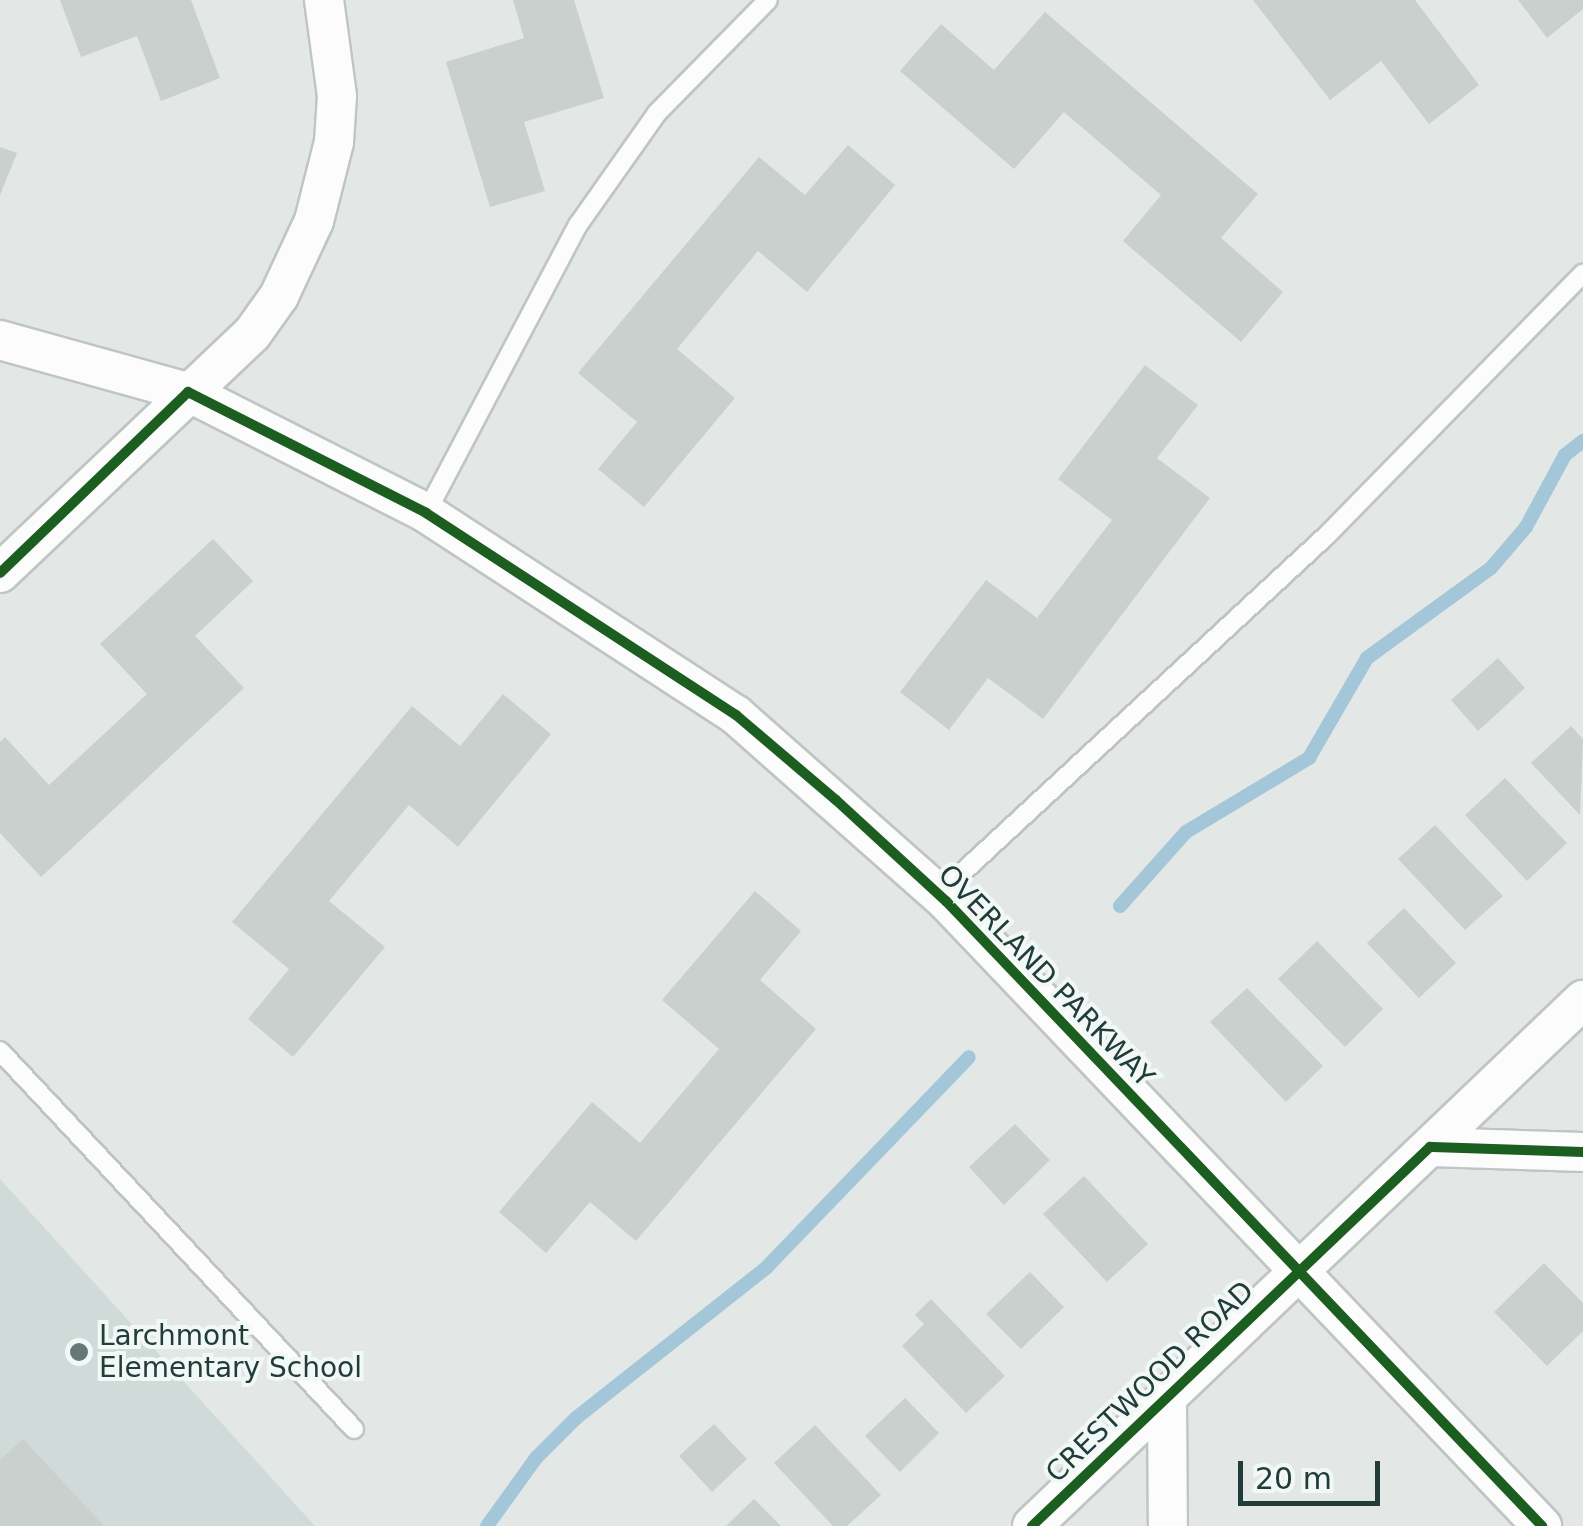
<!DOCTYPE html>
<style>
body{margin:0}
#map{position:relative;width:1583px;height:1526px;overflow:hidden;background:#e3e8e7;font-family:"DejaVu Sans",sans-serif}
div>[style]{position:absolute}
.built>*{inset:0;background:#d0dad8}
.stream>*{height:14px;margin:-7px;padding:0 7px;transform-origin:7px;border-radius:7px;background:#a3c6d8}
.building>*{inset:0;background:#cad0ce}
.roads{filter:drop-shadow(2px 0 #c0c5c4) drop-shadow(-2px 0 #c0c5c4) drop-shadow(0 2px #c0c5c4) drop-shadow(0 -2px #c0c5c4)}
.lane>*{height:18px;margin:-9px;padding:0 9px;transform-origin:9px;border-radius:9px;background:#fbfcfb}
.street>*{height:38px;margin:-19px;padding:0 19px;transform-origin:19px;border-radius:19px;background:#fbfcfb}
.cycleway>*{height:10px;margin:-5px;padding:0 5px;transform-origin:5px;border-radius:5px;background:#1b5e20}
.dots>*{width:28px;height:28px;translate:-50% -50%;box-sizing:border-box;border:5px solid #f1f8f5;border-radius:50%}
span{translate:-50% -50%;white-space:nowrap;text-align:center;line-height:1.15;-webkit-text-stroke:8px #f1f8f5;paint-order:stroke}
.street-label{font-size:28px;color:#213c39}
.poi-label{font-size:28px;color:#213c39}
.left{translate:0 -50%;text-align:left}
.scale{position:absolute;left:1238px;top:1461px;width:142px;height:45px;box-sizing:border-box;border:5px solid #213c39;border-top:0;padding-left:12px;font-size:30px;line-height:35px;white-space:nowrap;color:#213c39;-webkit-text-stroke:8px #f1f8f5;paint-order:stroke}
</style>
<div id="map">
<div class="built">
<i style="clip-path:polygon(0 1179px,315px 1526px,0 1526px)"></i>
</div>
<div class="stream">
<i style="left:1120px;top:906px;width:99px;rotate:-48.3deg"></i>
<i style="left:1186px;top:832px;width:144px;rotate:-31deg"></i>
<i style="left:1309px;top:758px;width:116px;rotate:-59.9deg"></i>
<i style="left:1367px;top:658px;width:153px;rotate:-36deg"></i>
<i style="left:1491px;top:568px;width:54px;rotate:-49.5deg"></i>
<i style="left:1526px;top:527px;width:82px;rotate:-61.6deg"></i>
<i style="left:1565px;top:455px;width:23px;rotate:-38deg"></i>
<i style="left:487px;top:1526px;width:84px;rotate:-54.2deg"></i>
<i style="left:536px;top:1458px;width:57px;rotate:-45deg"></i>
<i style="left:576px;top:1418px;width:243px;rotate:-38.3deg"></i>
<i style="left:767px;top:1267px;width:291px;rotate:-46.1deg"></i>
</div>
<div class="building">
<i style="clip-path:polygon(60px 0,191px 0,220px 78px,161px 101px,137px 36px,81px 57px)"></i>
<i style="clip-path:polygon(513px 0,574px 0,604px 98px,524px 122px,545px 191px,490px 207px,446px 62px,524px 38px)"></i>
<i style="clip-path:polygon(1253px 0,1415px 0,1479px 85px,1429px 124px,1381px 61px,1330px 100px)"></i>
<i style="clip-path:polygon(1518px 0,1583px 0,1583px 9px,1547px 38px)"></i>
<i style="clip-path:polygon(1045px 12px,1258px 194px,1221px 238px,1283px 292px,1241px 342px,1123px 241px,1161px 195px,1064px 112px,1014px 169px,900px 71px,941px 24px,994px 70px)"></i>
<i style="clip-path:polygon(848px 145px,895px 185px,807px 292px,758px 251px,677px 349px,735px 398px,644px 507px,598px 469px,637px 422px,578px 373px,759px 157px,805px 195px)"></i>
<i style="clip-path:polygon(0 147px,17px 153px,0 195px)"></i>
<i style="clip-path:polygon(1145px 365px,1198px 405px,1157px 458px,1210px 498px,1043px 719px,988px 678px,949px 730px,900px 692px,986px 580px,1037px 618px,1112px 520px,1058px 479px)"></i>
<i style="clip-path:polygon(213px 539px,253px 581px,195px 636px,244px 688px,41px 877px,0 833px,0 742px,5px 737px,49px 785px,147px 694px,100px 644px)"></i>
<i style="clip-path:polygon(1498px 658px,1525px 688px,1478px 731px,1451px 700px)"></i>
<i style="clip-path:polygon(503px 694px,551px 734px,458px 847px,409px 805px,329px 901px,385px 947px,293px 1057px,248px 1019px,289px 969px,232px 922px,412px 706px,460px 746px)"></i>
<i style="clip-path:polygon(1571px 726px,1583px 739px,1580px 815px,1531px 763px)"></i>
<i style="clip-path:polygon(1505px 778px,1567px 843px,1527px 881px,1465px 815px)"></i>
<i style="clip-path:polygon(1435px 825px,1503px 896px,1465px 930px,1398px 859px)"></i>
<i style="clip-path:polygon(755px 891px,801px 931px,760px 980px,816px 1029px,636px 1241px,590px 1202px,546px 1253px,499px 1212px,592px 1102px,640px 1143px,719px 1049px,662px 1000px)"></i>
<i style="clip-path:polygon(1404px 908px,1456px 963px,1419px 998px,1367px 943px)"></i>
<i style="clip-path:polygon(1317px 941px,1383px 1009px,1345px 1047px,1278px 979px)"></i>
<i style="clip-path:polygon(1247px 988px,1323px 1066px,1286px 1102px,1210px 1022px)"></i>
<i style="clip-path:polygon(1015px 1124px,1050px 1160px,1004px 1205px,969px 1167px)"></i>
<i style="clip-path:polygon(1084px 1176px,1148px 1244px,1107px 1282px,1043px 1214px)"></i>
<i style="clip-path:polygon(1544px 1263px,1583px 1303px,1583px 1331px,1547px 1366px,1494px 1312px)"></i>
<i style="clip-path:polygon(1030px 1272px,1064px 1307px,1021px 1349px,986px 1314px)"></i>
<i style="clip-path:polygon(931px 1299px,1005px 1376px,966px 1413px,902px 1346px,924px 1324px,915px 1315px)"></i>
<i style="clip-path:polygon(905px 1398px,939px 1433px,900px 1472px,865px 1436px)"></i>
<i style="clip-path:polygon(714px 1424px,747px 1459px,712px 1492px,679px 1456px)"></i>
<i style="clip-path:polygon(815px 1425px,881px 1495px,847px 1526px,833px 1526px,774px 1463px)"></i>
<i style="clip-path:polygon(23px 1439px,104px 1526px,0 1526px,0 1460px)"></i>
<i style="clip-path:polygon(754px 1499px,781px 1526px,726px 1526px)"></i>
</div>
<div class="roads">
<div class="lane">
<i style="left:426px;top:513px;width:326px;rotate:-62.2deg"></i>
<i style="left:578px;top:225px;width:137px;rotate:-54.8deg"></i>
<i style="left:657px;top:113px;width:158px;rotate:-45.5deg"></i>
<i style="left:938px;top:895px;width:530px;rotate:-42.78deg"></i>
<i style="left:1327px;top:535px;width:366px;rotate:-45.6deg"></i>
<i style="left:0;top:1051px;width:518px;rotate:46.88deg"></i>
</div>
<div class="street">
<i style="left:0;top:340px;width:195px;rotate:15.5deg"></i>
<i style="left:188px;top:392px;width:267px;rotate:26.9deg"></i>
<i style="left:426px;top:513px;width:370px;rotate:33.1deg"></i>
<i style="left:736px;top:715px;width:281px;rotate:41.5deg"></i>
<i style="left:946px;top:901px;width:864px;rotate:46.36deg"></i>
<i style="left:0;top:573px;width:347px;rotate:-43.5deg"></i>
<i style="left:252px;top:334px;width:47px;rotate:-54.6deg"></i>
<i style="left:279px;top:296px;width:83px;rotate:-65deg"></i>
<i style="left:314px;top:221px;width:81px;rotate:-75.8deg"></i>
<i style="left:334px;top:142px;width:46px;rotate:-86.3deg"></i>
<i style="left:337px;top:96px;width:97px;rotate:-97.7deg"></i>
<i style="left:1430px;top:1147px;width:153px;rotate:1.9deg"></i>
<i style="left:1167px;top:1397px;width:129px;rotate:89.6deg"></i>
<i style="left:1032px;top:1526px;width:762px;rotate:-43.67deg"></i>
</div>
</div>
<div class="cycleway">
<i style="left:0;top:573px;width:261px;rotate:-43.9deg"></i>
<i style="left:188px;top:392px;width:267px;rotate:26.9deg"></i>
<i style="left:426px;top:513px;width:370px;rotate:33.1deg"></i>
<i style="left:736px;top:715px;width:131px;rotate:40.4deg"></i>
<i style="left:836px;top:800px;width:149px;rotate:42.6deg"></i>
<i style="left:946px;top:901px;width:864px;rotate:46.36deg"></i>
<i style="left:1032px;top:1526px;width:550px;rotate:-43.6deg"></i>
<i style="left:1430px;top:1147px;width:153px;rotate:1.9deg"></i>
</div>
<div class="dots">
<i style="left:79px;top:1352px;background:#657876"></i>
</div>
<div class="street-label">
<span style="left:1046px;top:976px;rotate:46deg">OVERLAND PARKWAY</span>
<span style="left:1150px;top:1382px;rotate:-44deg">CRESTWOOD ROAD</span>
</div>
<div class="poi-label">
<span class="left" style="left:99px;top:1352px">Larchmont<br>Elementary School</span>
</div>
<div class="scale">20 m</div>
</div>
